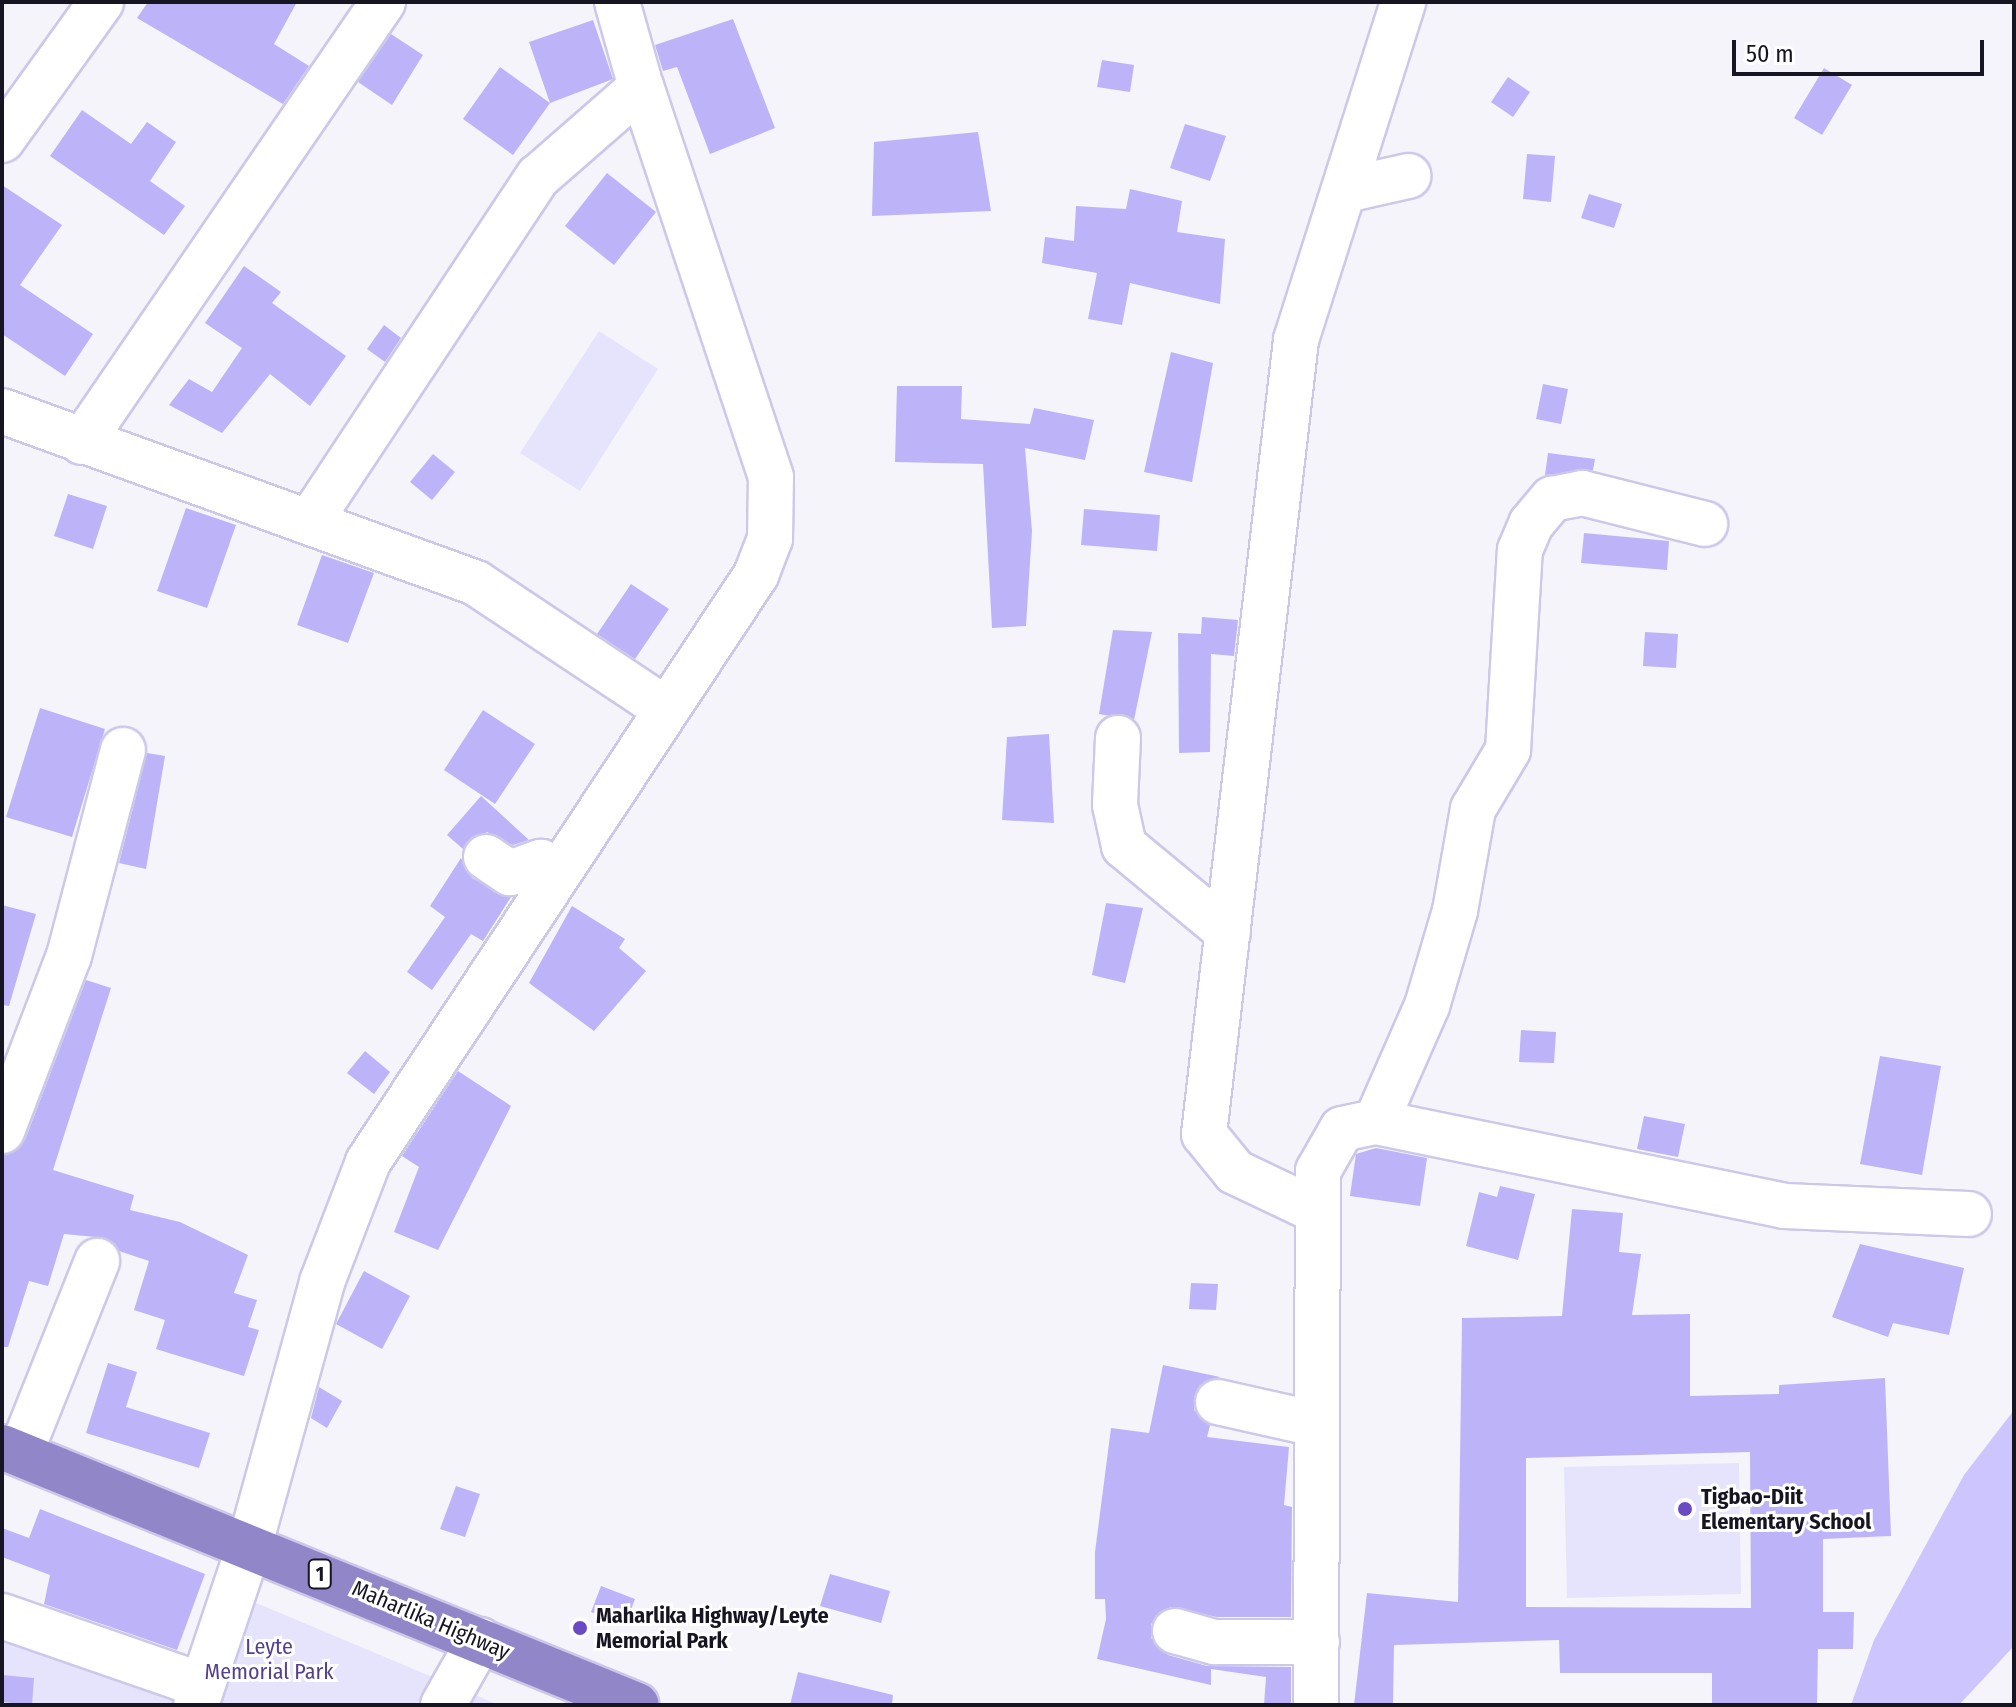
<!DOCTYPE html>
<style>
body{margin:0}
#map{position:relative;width:2016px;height:1707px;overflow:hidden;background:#f5f4fb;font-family:"Fira Sans Condensed",sans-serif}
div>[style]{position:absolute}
.green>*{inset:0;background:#e6e4fc}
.water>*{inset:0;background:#cdc6fe}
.building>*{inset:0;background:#bdb3f8}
.roads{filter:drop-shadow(2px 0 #ccc8e9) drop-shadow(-2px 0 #ccc8e9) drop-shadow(0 2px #ccc8e9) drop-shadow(0 -2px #ccc8e9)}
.minor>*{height:44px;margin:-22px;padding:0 22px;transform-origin:22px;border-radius:22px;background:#fff}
.highway>*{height:44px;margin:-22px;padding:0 22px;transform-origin:22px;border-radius:22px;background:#9186c8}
.dots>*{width:22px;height:22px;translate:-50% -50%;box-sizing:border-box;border:4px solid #fff;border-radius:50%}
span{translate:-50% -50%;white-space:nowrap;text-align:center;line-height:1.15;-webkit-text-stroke:6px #fff;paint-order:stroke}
.shield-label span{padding:2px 6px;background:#fff;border:2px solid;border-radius:6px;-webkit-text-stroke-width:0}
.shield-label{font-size:20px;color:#171521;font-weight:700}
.poi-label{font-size:22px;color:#171521;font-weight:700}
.left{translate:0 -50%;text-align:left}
.street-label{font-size:22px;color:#171521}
.park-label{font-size:22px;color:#534090}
.frame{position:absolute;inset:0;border:4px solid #171521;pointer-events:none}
.scale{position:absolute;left:1732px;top:40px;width:252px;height:36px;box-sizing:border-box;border:4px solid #171521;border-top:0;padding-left:10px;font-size:24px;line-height:28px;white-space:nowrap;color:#171521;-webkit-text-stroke:6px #fff;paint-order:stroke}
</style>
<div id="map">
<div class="green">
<i style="clip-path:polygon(599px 331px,658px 369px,580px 491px,520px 453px)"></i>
<i style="clip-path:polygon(1739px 1463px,1741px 1594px,1567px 1598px,1564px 1467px)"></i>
<i style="clip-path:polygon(254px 1602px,499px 1705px,2px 1705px,2px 1621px,177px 1684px)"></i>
</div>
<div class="water">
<i style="clip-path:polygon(2014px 1410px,2014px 1646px,1959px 1705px,1851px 1705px,1874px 1640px,1964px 1475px)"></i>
</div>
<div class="building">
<i style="clip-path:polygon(148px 2px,297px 2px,274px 44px,309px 66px,283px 104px,137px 18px)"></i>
<i style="clip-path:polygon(733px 19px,775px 128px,710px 154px,677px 67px,663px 71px,655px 45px)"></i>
<i style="clip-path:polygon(593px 20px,613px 79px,550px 103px,529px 42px)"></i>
<i style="clip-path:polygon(391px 34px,423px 55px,392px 105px,358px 82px)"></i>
<i style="clip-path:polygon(1102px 60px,1134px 65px,1130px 92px,1097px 87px)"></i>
<i style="clip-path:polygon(500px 67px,550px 103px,513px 155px,463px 119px)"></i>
<i style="clip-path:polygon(1824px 68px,1852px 85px,1822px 135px,1794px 118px)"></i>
<i style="clip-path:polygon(1508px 77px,1530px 92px,1513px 117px,1491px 102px)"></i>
<i style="clip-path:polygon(82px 110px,131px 144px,147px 122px,176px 142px,150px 181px,185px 206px,164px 235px,50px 156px)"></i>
<i style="clip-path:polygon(1185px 124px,1226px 136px,1210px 181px,1170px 168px)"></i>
<i style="clip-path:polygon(978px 132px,991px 211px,872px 216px,874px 142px)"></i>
<i style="clip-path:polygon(1527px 154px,1555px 156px,1551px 202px,1523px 199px)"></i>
<i style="clip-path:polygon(607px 173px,656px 212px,614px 265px,565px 226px)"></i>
<i style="clip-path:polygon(2px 185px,62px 225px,20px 285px,93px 334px,65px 376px,2px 334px)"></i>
<i style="clip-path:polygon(1130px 189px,1182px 201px,1177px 232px,1225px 239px,1220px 304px,1130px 283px,1122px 325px,1088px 319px,1097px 273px,1042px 263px,1045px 237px,1074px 241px,1076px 206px,1126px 209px)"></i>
<i style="clip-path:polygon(1589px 194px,1622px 204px,1614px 228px,1581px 218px)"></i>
<i style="clip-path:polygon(244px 266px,281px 292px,272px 303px,346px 356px,310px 406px,270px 374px,222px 433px,169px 405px,189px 379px,212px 392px,242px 348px,205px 323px)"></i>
<i style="clip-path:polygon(384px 325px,401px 338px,385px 362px,367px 349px)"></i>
<i style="clip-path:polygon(1171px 352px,1213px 363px,1192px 482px,1144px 472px)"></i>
<i style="clip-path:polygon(1543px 384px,1568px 389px,1561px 424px,1536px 419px)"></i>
<i style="clip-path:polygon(897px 386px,962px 386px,961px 419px,1030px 424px,1034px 408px,1094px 420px,1085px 460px,1025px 448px,1032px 531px,1026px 626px,992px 628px,983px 464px,895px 462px)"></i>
<i style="clip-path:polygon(1548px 453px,1595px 459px,1593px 470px,1545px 475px)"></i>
<i style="clip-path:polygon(433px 454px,455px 472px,432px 500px,410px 482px)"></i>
<i style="clip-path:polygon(68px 494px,107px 506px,93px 549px,54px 536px)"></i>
<i style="clip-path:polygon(186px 508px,236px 525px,207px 608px,157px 591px)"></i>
<i style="clip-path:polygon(1084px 509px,1160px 515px,1157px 551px,1081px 545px)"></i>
<i style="clip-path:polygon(1584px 533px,1669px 541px,1667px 570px,1581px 563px)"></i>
<i style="clip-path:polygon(322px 555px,374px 573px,348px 643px,297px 625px)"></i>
<i style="clip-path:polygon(631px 584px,669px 609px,635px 659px,597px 634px)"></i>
<i style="clip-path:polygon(1202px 617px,1238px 620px,1234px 656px,1211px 654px,1210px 752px,1179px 753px,1178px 633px,1201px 634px)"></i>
<i style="clip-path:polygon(1113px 630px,1152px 632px,1134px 720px,1099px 714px)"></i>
<i style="clip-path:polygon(1645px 632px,1678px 634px,1676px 668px,1643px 666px)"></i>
<i style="clip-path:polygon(40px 708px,105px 729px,72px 837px,6px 817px)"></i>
<i style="clip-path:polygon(483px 710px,535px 744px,495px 804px,444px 770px)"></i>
<i style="clip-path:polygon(1049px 734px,1054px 823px,1002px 820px,1007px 737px)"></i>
<i style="clip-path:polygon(147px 753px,165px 756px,146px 869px,119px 863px)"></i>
<i style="clip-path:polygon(481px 796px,529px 840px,513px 845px,487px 832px,463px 849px,447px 835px)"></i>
<i style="clip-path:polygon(461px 858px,472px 878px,511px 897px,483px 941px,471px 934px,432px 990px,407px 972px,445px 917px,430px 906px)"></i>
<i style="clip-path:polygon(1106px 903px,1143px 908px,1125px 983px,1092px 975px)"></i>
<i style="clip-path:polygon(2px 905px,36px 914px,9px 1006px,2px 1005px)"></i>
<i style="clip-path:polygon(572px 906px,625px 939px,619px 948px,646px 971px,594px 1031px,529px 983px)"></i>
<i style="clip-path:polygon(86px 980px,111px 988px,53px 1170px,134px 1195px,130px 1210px,180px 1222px,248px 1255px,234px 1293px,257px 1300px,248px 1327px,259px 1330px,244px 1376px,156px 1349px,165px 1320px,134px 1310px,149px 1261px,119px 1251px,106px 1238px,64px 1234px,48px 1286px,29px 1281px,8px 1347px,2px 1347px,2px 1155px,25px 1140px)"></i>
<i style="clip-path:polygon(1521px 1030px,1556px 1032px,1554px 1063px,1519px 1062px)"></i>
<i style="clip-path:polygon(365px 1051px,390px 1072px,374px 1094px,347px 1073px)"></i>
<i style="clip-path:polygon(1880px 1056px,1941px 1066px,1922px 1175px,1860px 1164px)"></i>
<i style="clip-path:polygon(458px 1071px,511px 1106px,438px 1250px,394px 1232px,419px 1167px,402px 1156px)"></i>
<i style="clip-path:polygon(1644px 1116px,1685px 1124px,1678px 1157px,1637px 1149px)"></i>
<i style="clip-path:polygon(1376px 1148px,1427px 1158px,1420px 1206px,1350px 1196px,1356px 1154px)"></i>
<i style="clip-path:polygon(1500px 1186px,1535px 1194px,1518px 1260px,1466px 1246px,1479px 1192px,1497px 1197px)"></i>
<i style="clip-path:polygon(evenodd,1572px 1209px,1623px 1213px,1619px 1252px,1641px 1254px,1632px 1315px,1690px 1314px,1690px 1396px,1779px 1394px,1779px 1385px,1885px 1378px,1891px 1536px,1823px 1539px,1823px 1612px,1854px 1612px,1853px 1649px,1818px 1649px,1817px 1705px,1712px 1705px,1712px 1673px,1560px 1673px,1559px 1640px,1394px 1645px,1393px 1705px,1354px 1705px,1367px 1593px,1458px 1602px,1462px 1318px,1562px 1316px,1572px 1209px,1750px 1452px,1751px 1608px,1526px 1607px,1526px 1458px,1750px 1452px)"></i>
<i style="clip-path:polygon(1860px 1244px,1964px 1268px,1949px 1335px,1893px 1323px,1888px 1337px,1832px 1317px)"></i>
<i style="clip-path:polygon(364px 1271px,410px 1296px,382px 1349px,336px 1324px)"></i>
<i style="clip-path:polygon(1191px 1283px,1218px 1284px,1216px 1310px,1189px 1309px)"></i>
<i style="clip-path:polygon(108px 1363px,137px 1372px,126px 1407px,210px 1433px,199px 1468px,86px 1433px)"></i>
<i style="clip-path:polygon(1163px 1365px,1220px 1377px,1200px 1385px,1194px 1397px,1194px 1410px,1210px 1425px,1207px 1437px,1289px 1447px,1284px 1505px,1292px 1507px,1291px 1617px,1217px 1617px,1170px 1607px,1151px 1624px,1151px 1638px,1168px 1655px,1207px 1666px,1291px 1667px,1291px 1705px,1264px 1705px,1266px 1677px,1211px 1669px,1211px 1685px,1097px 1659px,1106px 1619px,1105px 1599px,1095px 1599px,1095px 1552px,1111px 1428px,1149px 1433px)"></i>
<i style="clip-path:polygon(319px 1387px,342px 1401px,327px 1428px,311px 1418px)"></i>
<i style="clip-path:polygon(456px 1486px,480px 1494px,465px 1537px,440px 1529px)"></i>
<i style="clip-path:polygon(40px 1509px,205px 1574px,177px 1650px,44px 1604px,50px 1575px,2px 1557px,2px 1528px,29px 1538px)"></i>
<i style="clip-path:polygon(830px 1574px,890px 1591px,881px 1623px,820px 1606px)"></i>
<i style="clip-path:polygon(601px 1586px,635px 1599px,625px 1625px,591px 1612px)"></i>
<i style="clip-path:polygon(798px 1672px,893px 1695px,892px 1705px,790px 1705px)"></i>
<i style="clip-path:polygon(2px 1675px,34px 1678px,32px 1705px,2px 1702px)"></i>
</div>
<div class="roads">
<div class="minor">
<i style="left:2px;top:140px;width:170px;rotate:-54.3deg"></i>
<i style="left:1346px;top:190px;width:64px;rotate:-12.7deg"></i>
<i style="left:2px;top:411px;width:504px;rotate:19.94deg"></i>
<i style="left:476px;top:583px;width:226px;rotate:33.6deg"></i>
<i style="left:82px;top:442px;width:533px;rotate:-55.62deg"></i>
<i style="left:310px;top:521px;width:413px;rotate:-56.5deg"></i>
<i style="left:538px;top:177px;width:137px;rotate:-41.1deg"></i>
<i style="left:641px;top:87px;width:88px;rotate:-105.8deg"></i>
<i style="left:1118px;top:738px;width:67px;rotate:92.6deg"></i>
<i style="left:1115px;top:805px;width:42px;rotate:77.6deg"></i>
<i style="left:1124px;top:846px;width:135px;rotate:39.6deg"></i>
<i style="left:486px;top:857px;width:29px;rotate:34deg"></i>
<i style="left:510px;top:873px;width:33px;rotate:-20deg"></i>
<i style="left:541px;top:862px;width:19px;rotate:32deg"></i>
<i style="left:1376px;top:1122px;width:127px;rotate:-66.3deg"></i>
<i style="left:1427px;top:1006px;width:99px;rotate:-73.6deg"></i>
<i style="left:1455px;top:911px;width:104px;rotate:-80deg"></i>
<i style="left:1473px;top:809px;width:69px;rotate:-59.3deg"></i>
<i style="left:1508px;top:750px;width:200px;rotate:-86.6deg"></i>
<i style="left:1520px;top:550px;width:28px;rotate:-67deg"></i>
<i style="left:1531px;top:524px;width:33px;rotate:-50deg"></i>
<i style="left:1552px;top:499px;width:31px;rotate:-11deg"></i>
<i style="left:1582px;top:493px;width:127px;rotate:14.1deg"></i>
<i style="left:2px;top:1131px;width:187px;rotate:-69.1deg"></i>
<i style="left:69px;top:956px;width:213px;rotate:-75.3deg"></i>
<i style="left:1317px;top:1211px;width:91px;rotate:-154.6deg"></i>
<i style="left:1235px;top:1172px;width:49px;rotate:-129.2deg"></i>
<i style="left:1204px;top:1134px;width:799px;rotate:-83.39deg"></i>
<i style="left:1296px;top:340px;width:355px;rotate:-72.4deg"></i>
<i style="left:1218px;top:1402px;width:100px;rotate:12.7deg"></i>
<i style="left:20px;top:1454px;width:208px;rotate:-68.2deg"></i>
<i style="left:2px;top:1616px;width:207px;rotate:19.1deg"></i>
<i style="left:1175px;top:1631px;width:41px;rotate:15.8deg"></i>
<i style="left:1214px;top:1642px;width:103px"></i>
<i style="left:196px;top:1705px;width:170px;rotate:-71.5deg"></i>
<i style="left:250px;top:1544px;width:272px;rotate:-74.6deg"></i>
<i style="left:322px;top:1282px;width:129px;rotate:-69deg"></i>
<i style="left:368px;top:1162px;width:704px;rotate:-56.54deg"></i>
<i style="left:756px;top:575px;width:39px;rotate:-69deg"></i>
<i style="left:770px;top:539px;width:62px;rotate:-89.1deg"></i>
<i style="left:771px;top:477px;width:411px;rotate:-108.4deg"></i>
<i style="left:443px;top:1705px;width:75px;rotate:-60.4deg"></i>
<i style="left:1316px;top:1705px;width:534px;rotate:-89.79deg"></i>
<i style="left:1318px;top:1171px;width:48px;rotate:-60.3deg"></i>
<i style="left:1342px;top:1129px;width:35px;rotate:-12deg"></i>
<i style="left:1376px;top:1122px;width:417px;rotate:11.6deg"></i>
<i style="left:1784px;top:1206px;width:185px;rotate:2.5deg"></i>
</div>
<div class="highway">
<i style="left:2px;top:1447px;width:685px;rotate:22.11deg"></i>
</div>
</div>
<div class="dots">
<i style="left:1685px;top:1509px;background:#6b4bc4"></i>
<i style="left:580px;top:1628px;background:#6b4bc4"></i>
</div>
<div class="shield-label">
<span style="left:320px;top:1574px">1</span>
</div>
<div class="poi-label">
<span class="left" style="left:1701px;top:1509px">Tigbao-Diit<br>Elementary School</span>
<span class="left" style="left:596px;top:1628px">Maharlika Highway/Leyte<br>Memorial Park</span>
</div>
<div class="street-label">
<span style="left:431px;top:1620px;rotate:23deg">Maharlika Highway</span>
</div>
<div class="park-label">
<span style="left:269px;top:1659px">Leyte<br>Memorial Park</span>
</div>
<div class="frame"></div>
<div class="scale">50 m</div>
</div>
